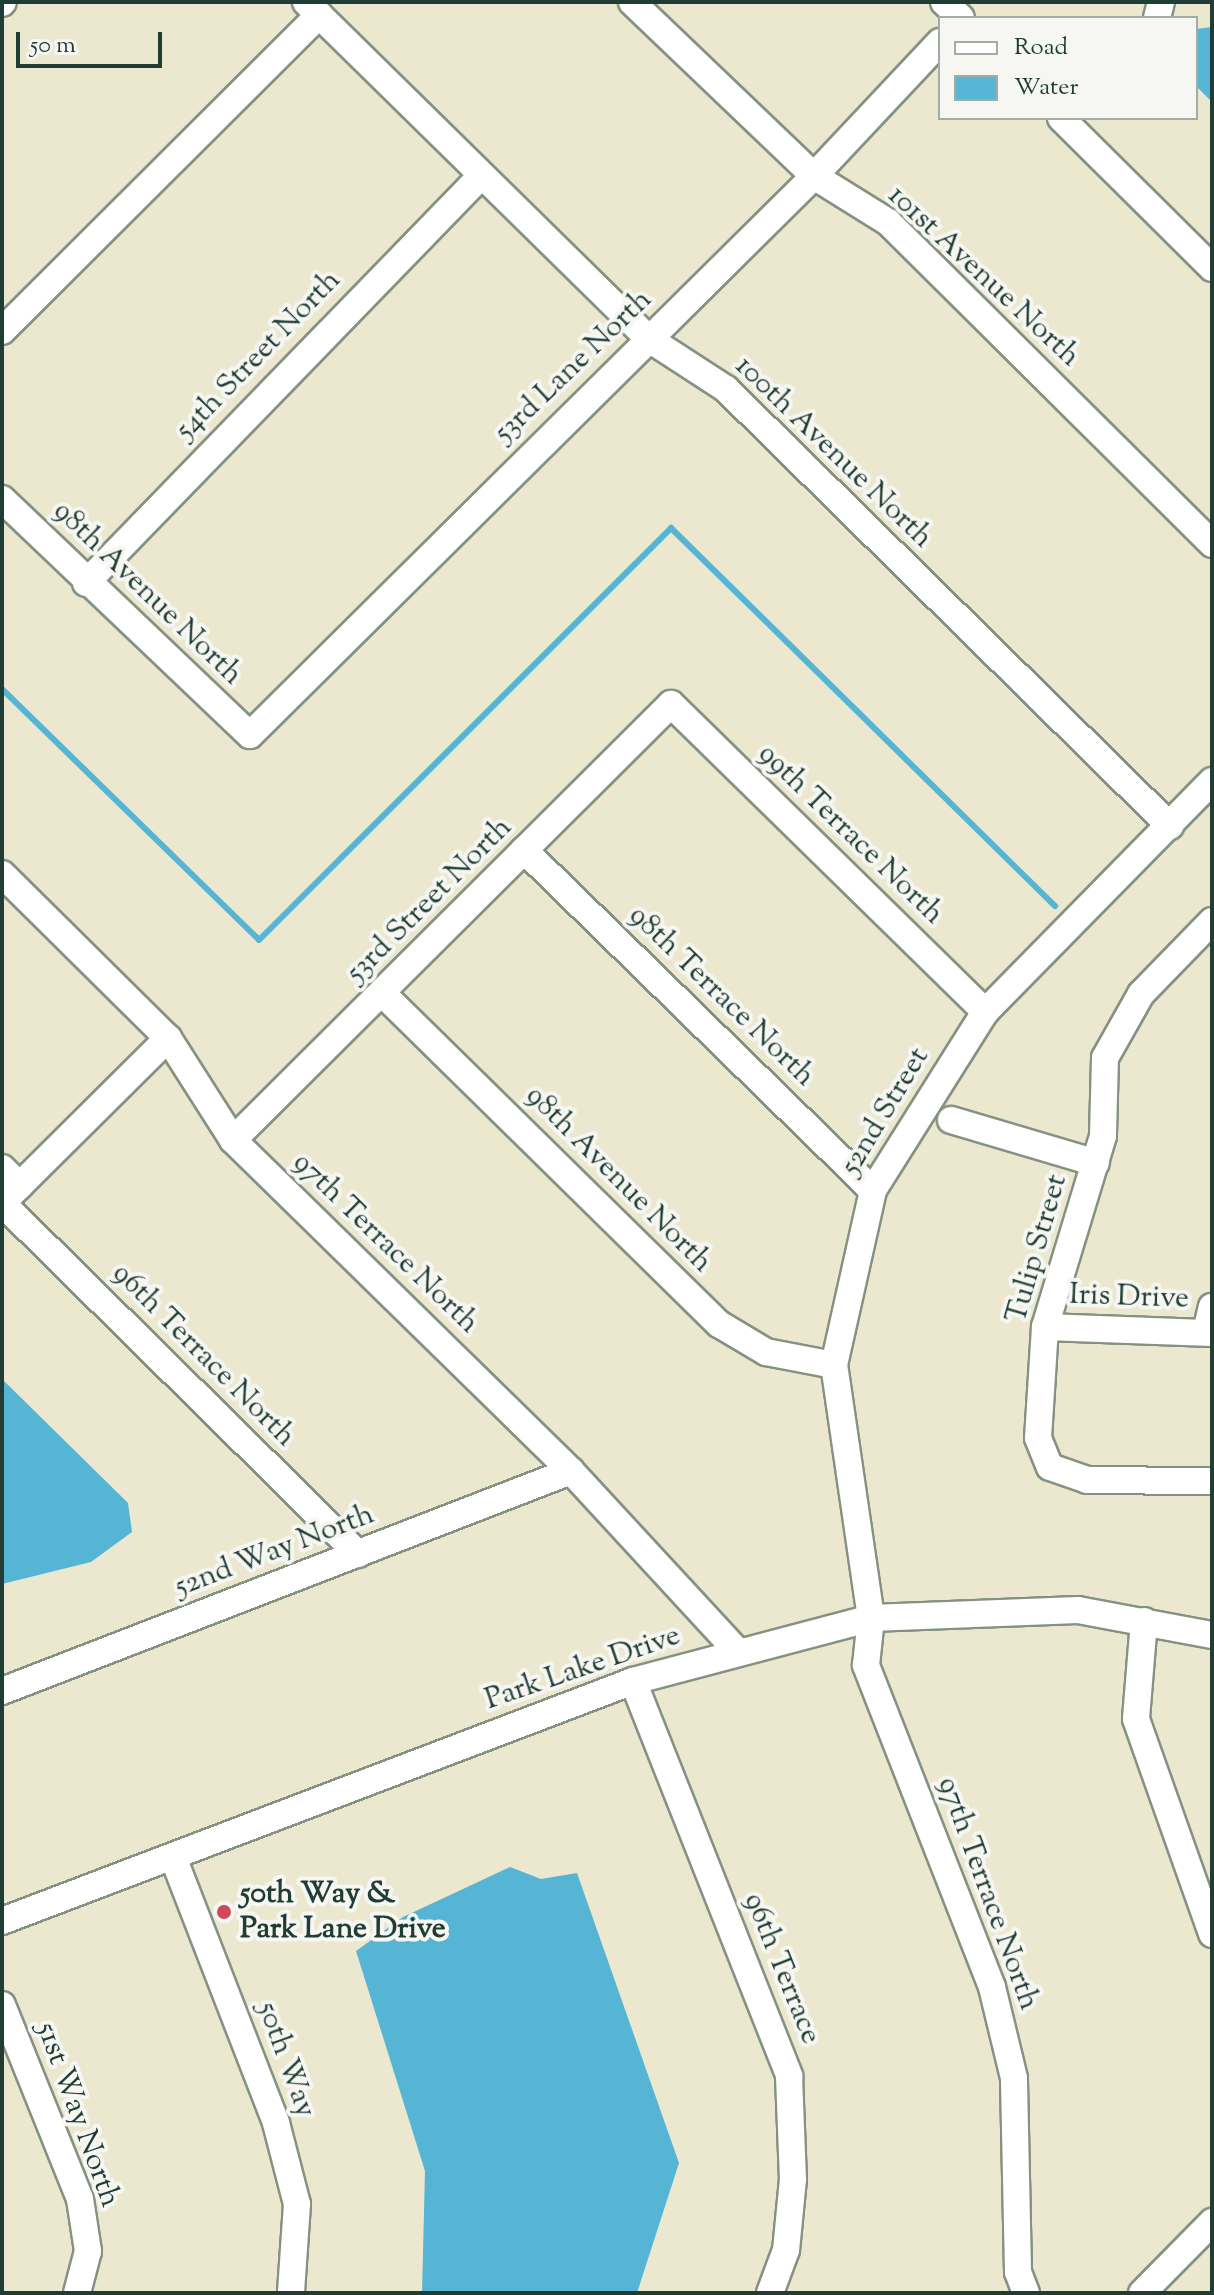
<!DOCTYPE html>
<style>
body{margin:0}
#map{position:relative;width:1214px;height:2295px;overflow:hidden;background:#ebe8cf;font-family:"Sorts Mill Goudy",serif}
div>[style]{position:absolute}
.water>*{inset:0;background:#56b5d4}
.stream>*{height:6px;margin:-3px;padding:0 3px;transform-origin:3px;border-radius:3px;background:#56b5d4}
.roads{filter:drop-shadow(2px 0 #859282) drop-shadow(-2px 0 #859282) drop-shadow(0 2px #859282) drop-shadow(0 -2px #859282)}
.minor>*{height:26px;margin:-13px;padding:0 13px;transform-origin:13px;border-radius:13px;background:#fff}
.dots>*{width:22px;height:22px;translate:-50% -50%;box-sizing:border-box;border:4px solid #f6f6f2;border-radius:50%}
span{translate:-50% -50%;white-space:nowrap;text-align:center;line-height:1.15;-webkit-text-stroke:8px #f6f6f2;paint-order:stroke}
.street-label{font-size:30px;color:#1f3d34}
.poi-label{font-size:30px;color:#1f3d34;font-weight:700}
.left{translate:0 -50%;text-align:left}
.frame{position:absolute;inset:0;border:4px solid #1f3d34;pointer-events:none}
.legend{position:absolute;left:938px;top:16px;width:260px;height:104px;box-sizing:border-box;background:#f6f6f2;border:2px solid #a0aca6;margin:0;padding:10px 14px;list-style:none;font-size:24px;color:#1f3d34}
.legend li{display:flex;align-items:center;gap:16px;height:40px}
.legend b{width:40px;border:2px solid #a0aca6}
.scale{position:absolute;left:16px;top:32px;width:146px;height:36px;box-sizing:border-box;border:4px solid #1f3d34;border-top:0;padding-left:10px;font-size:24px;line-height:28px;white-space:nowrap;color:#1f3d34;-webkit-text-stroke:6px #f6f6f2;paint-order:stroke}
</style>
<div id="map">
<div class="water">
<i style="clip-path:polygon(1212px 27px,1212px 102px,1196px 86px,1196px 29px)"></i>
<i style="clip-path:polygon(2px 1379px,128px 1503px,132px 1532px,91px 1562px,2px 1584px)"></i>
<i style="clip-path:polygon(510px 1867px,541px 1879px,577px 1873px,679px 2163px,637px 2293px,422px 2293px,425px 2171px,356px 1951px,403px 1917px)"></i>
</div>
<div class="stream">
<i style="left:2px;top:689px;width:359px;rotate:44.3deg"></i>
<i style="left:259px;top:940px;width:583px;rotate:-45deg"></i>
<i style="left:671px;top:528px;width:539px;rotate:44.55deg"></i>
</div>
<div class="roads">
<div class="minor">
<i style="left:306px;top:2px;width:481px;rotate:44.5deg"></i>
<i style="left:649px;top:339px;width:92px;rotate:33deg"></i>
<i style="left:726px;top:389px;width:623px;rotate:44.54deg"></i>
<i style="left:632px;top:2px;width:252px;rotate:43.7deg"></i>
<i style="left:814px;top:176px;width:87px;rotate:31.9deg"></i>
<i style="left:888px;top:222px;width:457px;rotate:44.8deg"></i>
<i style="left:944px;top:2px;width:23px;rotate:43deg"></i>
<i style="left:2px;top:3px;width:1px;rotate:-45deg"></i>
<i style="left:1157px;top:18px;width:16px;rotate:-76deg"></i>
<i style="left:1061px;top:118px;width:213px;rotate:44.8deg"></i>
<i style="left:2px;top:331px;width:448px;rotate:-44.9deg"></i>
<i style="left:2px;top:499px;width:342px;rotate:43.6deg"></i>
<i style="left:250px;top:735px;width:794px;rotate:-44.74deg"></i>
<i style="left:814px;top:176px;width:184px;rotate:-46.8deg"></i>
<i style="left:86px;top:583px;width:566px;rotate:-45.86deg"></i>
<i style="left:524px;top:850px;width:487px;rotate:44.3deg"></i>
<i style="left:2px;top:874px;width:233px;rotate:44.7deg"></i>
<i style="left:168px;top:1038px;width:121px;rotate:57.5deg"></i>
<i style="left:233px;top:1140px;width:473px;rotate:44.4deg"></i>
<i style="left:571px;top:1471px;width:245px;rotate:47.3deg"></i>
<i style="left:1212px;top:921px;width:102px;rotate:134.2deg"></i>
<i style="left:1141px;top:994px;width:73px;rotate:119.4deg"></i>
<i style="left:1105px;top:1058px;width:78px;rotate:91.5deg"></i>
<i style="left:1103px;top:1136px;width:200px;rotate:106.9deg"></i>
<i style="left:1045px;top:1327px;width:111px;rotate:93.6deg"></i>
<i style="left:1038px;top:1438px;width:31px;rotate:68deg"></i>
<i style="left:1050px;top:1467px;width:39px;rotate:19deg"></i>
<i style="left:1087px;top:1480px;width:125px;rotate:0.5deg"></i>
<i style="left:383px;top:994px;width:471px;rotate:44.5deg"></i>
<i style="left:719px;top:1324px;width:55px;rotate:30.8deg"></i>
<i style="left:766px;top:1352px;width:69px;rotate:10.8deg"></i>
<i style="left:951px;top:1120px;width:151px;rotate:16.5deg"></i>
<i style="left:233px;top:1140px;width:618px;rotate:-44.87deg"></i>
<i style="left:671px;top:704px;width:440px;rotate:44.4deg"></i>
<i style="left:2px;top:1168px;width:25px;rotate:45deg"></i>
<i style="left:2px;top:1203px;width:500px;rotate:44.6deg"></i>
<i style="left:2px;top:1203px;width:234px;rotate:-44.8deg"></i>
<i style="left:1045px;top:1327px;width:167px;rotate:2.1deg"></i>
<i style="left:1206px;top:1332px;width:26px;rotate:-77deg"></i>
<i style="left:1144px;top:1621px;width:98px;rotate:94.7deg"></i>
<i style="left:1136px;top:1719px;width:228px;rotate:70.5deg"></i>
<i style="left:633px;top:1681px;width:425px;rotate:68.4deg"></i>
<i style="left:789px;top:2076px;width:103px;rotate:87.8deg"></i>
<i style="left:793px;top:2179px;width:71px;rotate:95.6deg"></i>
<i style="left:786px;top:2250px;width:46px;rotate:110.4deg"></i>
<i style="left:2px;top:1691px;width:610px;rotate:-21.14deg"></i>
<i style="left:173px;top:1857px;width:285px;rotate:68.8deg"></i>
<i style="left:276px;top:2123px;width:84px;rotate:75.5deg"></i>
<i style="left:297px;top:2204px;width:89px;rotate:93.9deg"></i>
<i style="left:2px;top:1921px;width:675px;rotate:-20.82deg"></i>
<i style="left:633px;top:1681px;width:246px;rotate:-14.8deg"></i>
<i style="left:871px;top:1618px;width:207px;rotate:-2.2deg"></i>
<i style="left:1078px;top:1610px;width:136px;rotate:10.6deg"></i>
<i style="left:2px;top:2005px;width:209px;rotate:68.1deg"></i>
<i style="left:80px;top:2199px;width:53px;rotate:81.3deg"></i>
<i style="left:88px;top:2251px;width:43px;rotate:104.7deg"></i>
<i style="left:1026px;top:2293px;width:22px;rotate:-111deg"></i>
<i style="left:1018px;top:2272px;width:194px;rotate:-91.2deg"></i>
<i style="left:1014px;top:2078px;width:94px;rotate:-103.6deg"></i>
<i style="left:992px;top:1987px;width:346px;rotate:-111.4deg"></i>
<i style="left:866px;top:1665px;width:47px;rotate:-83.9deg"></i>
<i style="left:871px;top:1618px;width:256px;rotate:-98.3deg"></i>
<i style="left:834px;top:1365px;width:179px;rotate:-77.4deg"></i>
<i style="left:873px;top:1190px;width:210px;rotate:-57.8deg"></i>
<i style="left:985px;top:1012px;width:324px;rotate:-45.5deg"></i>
<i style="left:1142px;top:2293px;width:100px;rotate:-45.4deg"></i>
</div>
</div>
<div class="dots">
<i style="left:224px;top:1912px;background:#d1495b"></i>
</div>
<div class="street-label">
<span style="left:983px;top:277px;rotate:43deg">101st Avenue North</span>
<span style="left:259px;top:356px;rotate:-46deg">54th Street North</span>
<span style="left:574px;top:367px;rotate:-44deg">53rd Lane North</span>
<span style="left:833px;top:453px;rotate:44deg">100th Avenue North</span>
<span style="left:147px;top:594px;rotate:44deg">98th Avenue North</span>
<span style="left:850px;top:835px;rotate:44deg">99th Terrace North</span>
<span style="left:430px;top:901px;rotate:-45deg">53rd Street North</span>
<span style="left:721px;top:997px;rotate:44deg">98th Terrace North</span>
<span style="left:886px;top:1112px;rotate:-59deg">52nd Street</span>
<span style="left:618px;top:1180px;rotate:45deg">98th Avenue North</span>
<span style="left:385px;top:1244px;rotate:44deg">97th Terrace North</span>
<span style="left:1038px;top:1249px;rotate:-74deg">Tulip Street</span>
<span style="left:1129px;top:1298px;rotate:2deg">Iris Drive</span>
<span style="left:203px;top:1356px;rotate:45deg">96th Terrace North</span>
<span style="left:275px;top:1552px;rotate:-21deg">52nd Way North</span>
<span style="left:583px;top:1669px;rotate:-19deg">Park Lake Drive</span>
<span style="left:987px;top:1894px;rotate:70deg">97th Terrace North</span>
<span style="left:781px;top:1969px;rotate:68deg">96th Terrace</span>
<span style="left:285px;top:2060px;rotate:70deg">50th Way</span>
<span style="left:77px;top:2115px;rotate:70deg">51st Way North</span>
</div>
<div class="poi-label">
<span class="left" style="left:240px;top:1912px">50th Way &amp;<br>Park Lane Drive</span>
</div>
<div class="frame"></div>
<ul class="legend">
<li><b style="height:10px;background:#fff"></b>Road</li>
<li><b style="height:22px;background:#56b5d4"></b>Water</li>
</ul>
<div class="scale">50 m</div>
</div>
